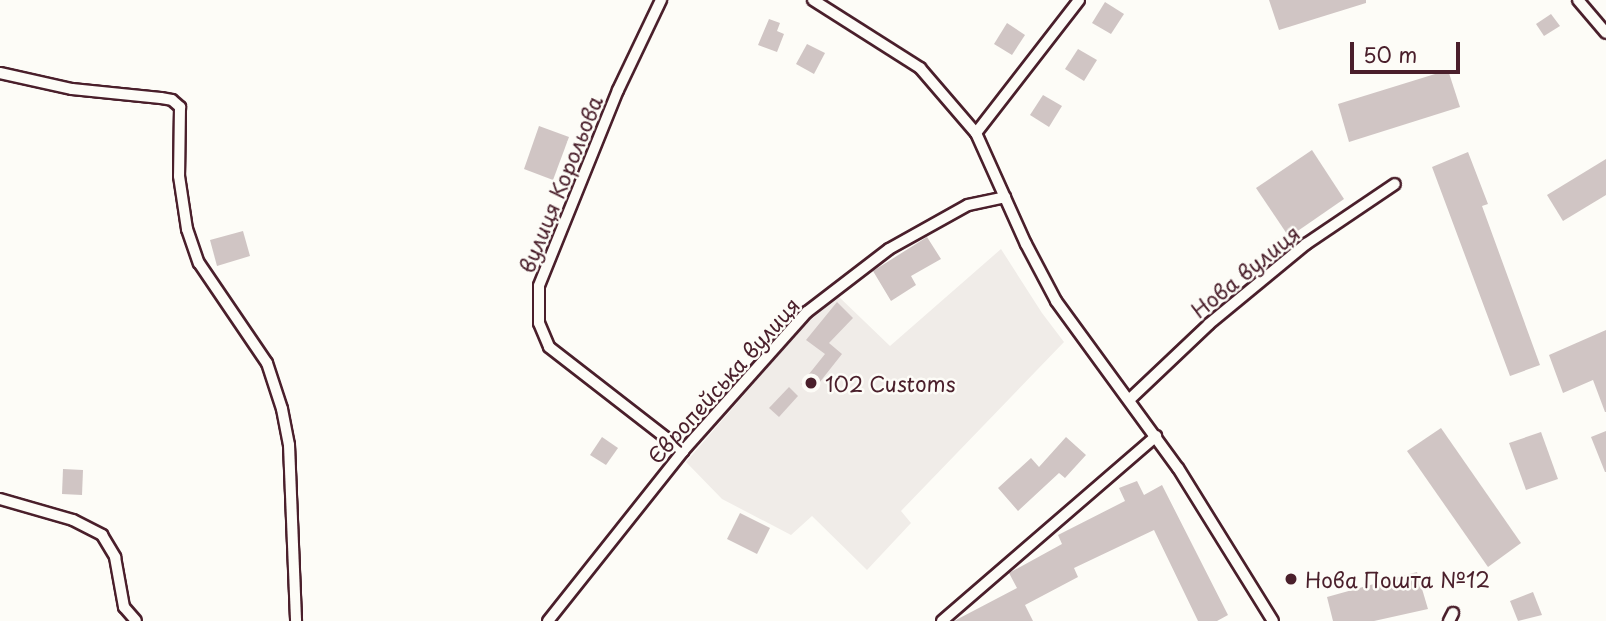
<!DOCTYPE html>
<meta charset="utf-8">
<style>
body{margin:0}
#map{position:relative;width:1606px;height:621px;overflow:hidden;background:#fdfcf7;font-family:"Playpen Sans",sans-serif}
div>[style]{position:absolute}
.built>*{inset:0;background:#f0ece8}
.building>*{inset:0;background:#d0c5c4}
.roads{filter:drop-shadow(2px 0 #4a1f2b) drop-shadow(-2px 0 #4a1f2b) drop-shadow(0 2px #4a1f2b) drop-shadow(0 -2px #4a1f2b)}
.minor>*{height:10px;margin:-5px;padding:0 5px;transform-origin:5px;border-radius:5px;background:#fdfcf7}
.dots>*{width:19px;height:19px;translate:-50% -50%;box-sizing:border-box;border:4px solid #fdfcf7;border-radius:50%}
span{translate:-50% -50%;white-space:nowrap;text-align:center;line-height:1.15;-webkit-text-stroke:5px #fdfcf7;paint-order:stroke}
.street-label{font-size:21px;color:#4a1f2b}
.poi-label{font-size:21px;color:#4a1f2b}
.left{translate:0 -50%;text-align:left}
.scale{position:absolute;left:1350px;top:42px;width:110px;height:32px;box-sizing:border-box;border:4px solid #4a1f2b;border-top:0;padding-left:9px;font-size:21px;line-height:24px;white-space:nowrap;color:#4a1f2b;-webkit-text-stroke:5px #fdfcf7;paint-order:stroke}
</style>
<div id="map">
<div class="built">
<i style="clip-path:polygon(1001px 249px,1042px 313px,1064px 342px,901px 511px,911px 523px,867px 570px,812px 516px,791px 535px,722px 499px,686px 462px,814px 314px,837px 295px,890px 346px)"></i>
</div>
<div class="building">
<i style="clip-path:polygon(1269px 0,1366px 0,1366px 3px,1279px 30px)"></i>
<i style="clip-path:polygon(1105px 2px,1124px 14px,1111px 34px,1092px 23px)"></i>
<i style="clip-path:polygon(1551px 14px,1560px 26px,1544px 36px,1536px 24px)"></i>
<i style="clip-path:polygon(769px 19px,780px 23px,777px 31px,784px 34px,777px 52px,758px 45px)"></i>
<i style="clip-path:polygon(1007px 23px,1025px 35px,1012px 55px,994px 44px)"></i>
<i style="clip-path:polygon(807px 44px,825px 53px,814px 74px,796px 64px)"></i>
<i style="clip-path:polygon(1078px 49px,1097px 60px,1084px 81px,1065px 69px)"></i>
<i style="clip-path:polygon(1448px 70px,1460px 107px,1349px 142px,1338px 104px)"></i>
<i style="clip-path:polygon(1043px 95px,1062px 106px,1049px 127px,1030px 115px)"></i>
<i style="clip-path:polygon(539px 126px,569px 137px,553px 180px,524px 169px)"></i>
<i style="clip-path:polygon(1312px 150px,1344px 199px,1289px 237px,1256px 188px)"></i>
<i style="clip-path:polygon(1468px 152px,1488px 204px,1482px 206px,1540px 365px,1510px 376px,1432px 167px)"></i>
<i style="clip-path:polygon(1606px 159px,1606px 195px,1563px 221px,1547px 195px)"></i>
<i style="clip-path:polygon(243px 231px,250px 256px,217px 266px,210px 240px)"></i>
<i style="clip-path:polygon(927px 237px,941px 259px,911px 276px,916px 285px,891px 301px,873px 271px)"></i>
<i style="clip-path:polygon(837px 302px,853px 318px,829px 343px,842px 354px,812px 392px,801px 384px,825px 354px,806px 340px)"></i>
<i style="clip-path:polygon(1606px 330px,1606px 412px,1605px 412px,1593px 380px,1563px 393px,1549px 355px)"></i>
<i style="clip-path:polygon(789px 387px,798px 396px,779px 417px,769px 408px)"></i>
<i style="clip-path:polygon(1441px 428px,1521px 543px,1488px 567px,1407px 451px)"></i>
<i style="clip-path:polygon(1606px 431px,1606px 472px,1605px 472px,1591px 437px)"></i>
<i style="clip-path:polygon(1541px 432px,1558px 479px,1526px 490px,1509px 443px)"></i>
<i style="clip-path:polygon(602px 437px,618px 448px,606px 465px,590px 455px)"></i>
<i style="clip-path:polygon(1066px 437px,1086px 455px,1065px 478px,1059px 473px,1018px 511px,998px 488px,1031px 458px,1039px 467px)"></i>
<i style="clip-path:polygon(63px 469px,83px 470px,82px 495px,62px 494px)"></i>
<i style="clip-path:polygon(1137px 481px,1144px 495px,1162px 485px,1228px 615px,1217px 621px,1198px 621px,1154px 530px,1074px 568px,1078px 577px,1025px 605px,1033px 621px,954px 621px,1017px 588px,1009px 573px,1062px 544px,1058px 535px,1125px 501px,1119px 488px)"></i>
<i style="clip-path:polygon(740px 513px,770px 528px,757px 554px,727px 539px)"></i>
<i style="clip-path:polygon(1417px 572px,1428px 609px,1374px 621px,1333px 621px,1327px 597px)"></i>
<i style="clip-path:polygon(1533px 592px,1542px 615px,1518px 621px,1510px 601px)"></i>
</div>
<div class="roads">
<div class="minor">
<i style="left:661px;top:0;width:100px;rotate:115.5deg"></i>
<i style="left:618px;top:90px;width:211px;rotate:112deg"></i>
<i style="left:539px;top:286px;width:37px;rotate:90deg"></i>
<i style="left:539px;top:323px;width:26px;rotate:67deg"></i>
<i style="left:549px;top:347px;width:170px;rotate:37.8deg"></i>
<i style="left:813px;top:0;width:127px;rotate:32.4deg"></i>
<i style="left:920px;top:68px;width:86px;rotate:49.3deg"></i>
<i style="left:976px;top:133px;width:122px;rotate:65.8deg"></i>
<i style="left:1026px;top:244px;width:64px;rotate:62.2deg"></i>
<i style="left:1056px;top:301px;width:207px;rotate:53.9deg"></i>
<i style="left:1178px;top:468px;width:180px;rotate:58.2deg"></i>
<i style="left:1578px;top:0;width:43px;rotate:49.7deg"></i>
<i style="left:0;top:73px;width:74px;rotate:12.5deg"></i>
<i style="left:72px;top:89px;width:89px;rotate:5.8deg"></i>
<i style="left:161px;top:98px;width:11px;rotate:10deg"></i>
<i style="left:172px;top:100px;width:11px;rotate:41deg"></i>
<i style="left:180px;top:107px;width:69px;rotate:90.8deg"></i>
<i style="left:179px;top:176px;width:54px;rotate:81.4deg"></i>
<i style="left:187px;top:229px;width:36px;rotate:71deg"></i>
<i style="left:199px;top:263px;width:121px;rotate:55.8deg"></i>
<i style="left:267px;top:363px;width:48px;rotate:71.9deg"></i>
<i style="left:282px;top:409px;width:37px;rotate:79deg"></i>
<i style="left:289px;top:445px;width:176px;rotate:87.7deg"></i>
<i style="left:976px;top:133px;width:168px;rotate:-52.2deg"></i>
<i style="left:1129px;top:400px;width:110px;rotate:-43.5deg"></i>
<i style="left:1209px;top:324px;width:126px;rotate:-39.5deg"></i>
<i style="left:1306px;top:244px;width:107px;rotate:-34deg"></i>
<i style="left:0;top:499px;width:76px;rotate:16deg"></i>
<i style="left:73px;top:520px;width:33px;rotate:27deg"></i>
<i style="left:102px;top:535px;width:26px;rotate:59deg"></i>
<i style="left:115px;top:557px;width:51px;rotate:79.8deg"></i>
<i style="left:124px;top:607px;width:18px;rotate:49deg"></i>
<i style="left:548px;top:621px;width:217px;rotate:-51.5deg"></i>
<i style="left:683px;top:451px;width:186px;rotate:-48.3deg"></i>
<i style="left:807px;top:312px;width:103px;rotate:-37.5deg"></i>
<i style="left:889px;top:249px;width:90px;rotate:-29.1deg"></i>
<i style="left:968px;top:205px;width:38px;rotate:-12deg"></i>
<i style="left:942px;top:621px;width:283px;rotate:-40.8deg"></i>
<i style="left:1449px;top:621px;width:9px;rotate:-63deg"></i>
</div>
</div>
<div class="dots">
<i style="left:811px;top:383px;background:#4a1f2b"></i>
<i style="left:1291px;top:579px;background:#4a1f2b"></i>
</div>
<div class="street-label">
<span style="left:560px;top:184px;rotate:-68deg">вулиця Корольова</span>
<span style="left:1245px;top:271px;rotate:-39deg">Нова вулиця</span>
<span style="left:723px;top:380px;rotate:-48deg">Європейська вулиця</span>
</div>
<div class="poi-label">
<span class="left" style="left:825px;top:383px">102 Customs</span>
<span class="left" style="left:1305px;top:579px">Нова Пошта №12</span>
</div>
<div class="scale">50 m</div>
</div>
